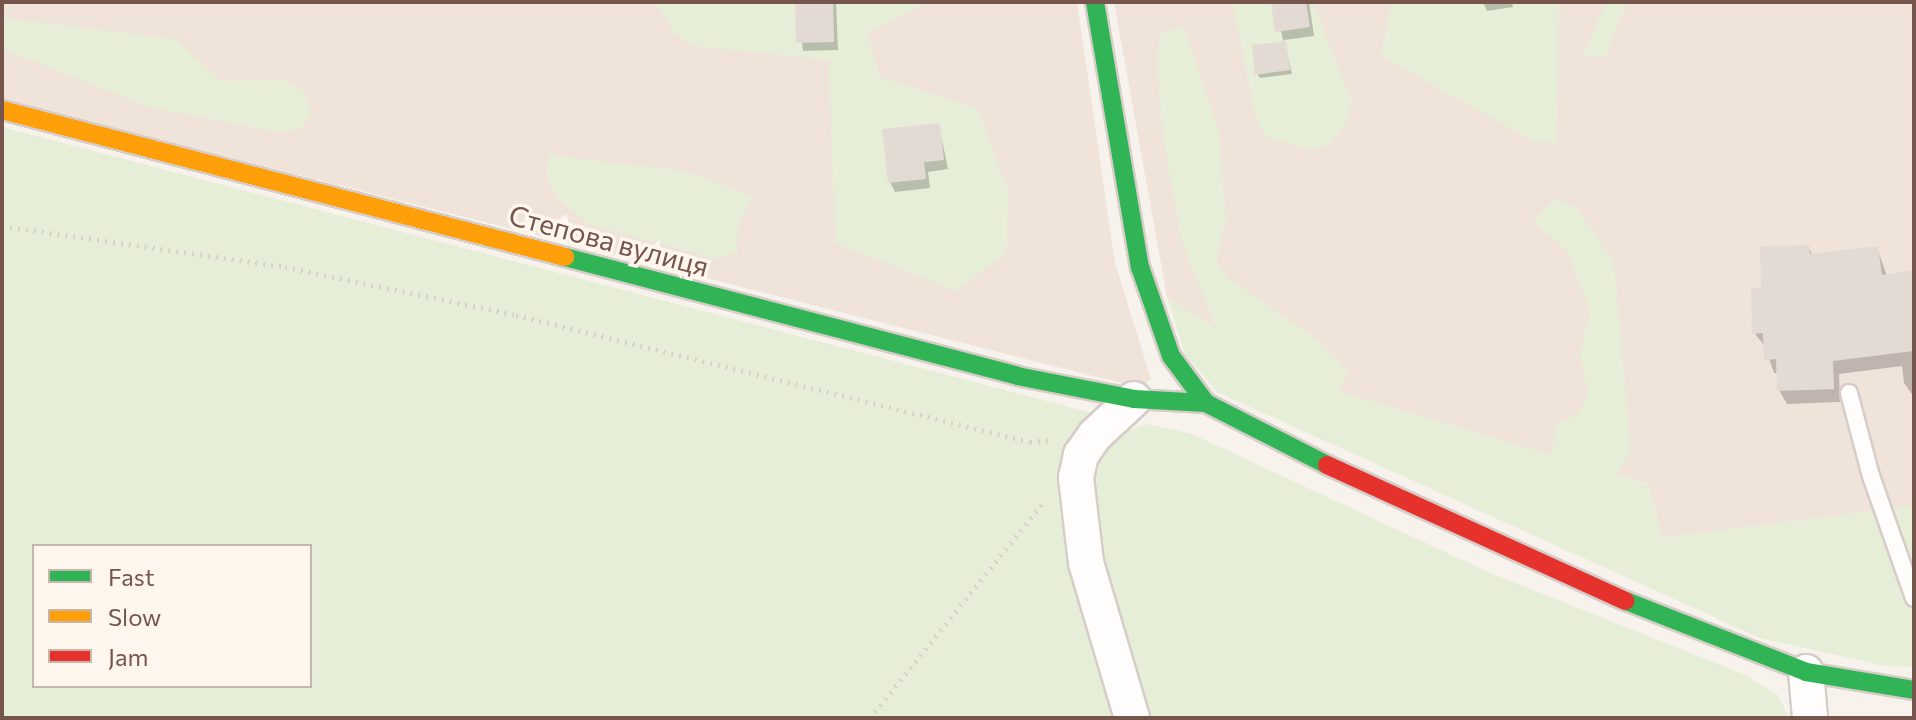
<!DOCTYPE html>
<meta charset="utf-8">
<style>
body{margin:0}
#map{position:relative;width:1916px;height:720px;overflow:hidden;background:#f7f2ec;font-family:Commissioner,sans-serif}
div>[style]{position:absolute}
.residential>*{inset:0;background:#f0e3da}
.green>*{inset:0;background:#e6eed7}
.shadow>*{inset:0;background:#0003}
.building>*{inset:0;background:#e4dad4}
.path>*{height:5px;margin-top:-2.5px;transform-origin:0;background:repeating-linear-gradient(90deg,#dad1cf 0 2px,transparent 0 8px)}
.roads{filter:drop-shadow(2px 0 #d6cdc8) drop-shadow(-2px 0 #d6cdc8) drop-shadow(0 2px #d6cdc8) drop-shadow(0 -2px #d6cdc8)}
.lane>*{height:16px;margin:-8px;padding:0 8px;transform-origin:8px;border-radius:8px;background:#fefdfc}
.street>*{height:34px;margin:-17px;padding:0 17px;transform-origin:17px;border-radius:17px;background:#fefdfc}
.fast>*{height:18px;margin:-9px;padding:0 9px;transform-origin:9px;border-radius:9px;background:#30b455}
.slow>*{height:18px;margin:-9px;padding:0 9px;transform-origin:9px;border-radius:9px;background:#ff9f0a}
.jam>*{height:18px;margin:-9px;padding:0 9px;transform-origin:9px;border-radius:9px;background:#e5322d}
span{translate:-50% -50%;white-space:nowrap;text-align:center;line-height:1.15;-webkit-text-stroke:7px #fff6ee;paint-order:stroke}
.street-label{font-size:28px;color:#76554c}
.frame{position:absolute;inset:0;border:4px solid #76554c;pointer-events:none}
.legend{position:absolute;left:32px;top:544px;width:280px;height:144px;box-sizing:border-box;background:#fff6ee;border:2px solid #c8b6ad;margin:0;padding:10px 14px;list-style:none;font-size:24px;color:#76554c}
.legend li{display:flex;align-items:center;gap:16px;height:40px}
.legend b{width:40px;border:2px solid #c8b6ad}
</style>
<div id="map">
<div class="residential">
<i style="clip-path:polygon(2px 2px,1077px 2px,1115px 263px,1151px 379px,1141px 388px,2px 100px)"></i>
<i style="clip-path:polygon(1114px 2px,1914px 2px,1914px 506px,1661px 538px,1649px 484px,1319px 386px,1197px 318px,1167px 297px)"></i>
</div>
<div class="green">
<i style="clip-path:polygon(656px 2px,927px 2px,868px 33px,879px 77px,977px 108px,1008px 190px,1007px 252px,956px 291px,835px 243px,829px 60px,694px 46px,675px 34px)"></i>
<i style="clip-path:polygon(1232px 2px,1313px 2px,1352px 102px,1345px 126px,1329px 145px,1307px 149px,1266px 137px,1256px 118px)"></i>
<i style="clip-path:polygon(1391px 2px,1559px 2px,1556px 143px,1533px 141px,1381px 56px)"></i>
<i style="clip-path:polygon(1606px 2px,1627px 2px,1605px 58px,1583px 56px)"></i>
<i style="clip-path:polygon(2px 18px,175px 39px,221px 81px,283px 80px,303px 91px,312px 112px,299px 130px,276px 132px,149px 107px,2px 49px)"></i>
<i style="clip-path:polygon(1184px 27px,1219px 132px,1226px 220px,1216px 261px,1229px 279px,1320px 341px,1349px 372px,1337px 391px,1552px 455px,1556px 424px,1577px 415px,1588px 395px,1580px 353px,1590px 311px,1568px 252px,1533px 221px,1556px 198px,1576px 207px,1614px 262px,1631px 451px,1617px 475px,1650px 485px,1661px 538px,1914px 506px,1914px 667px,1886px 666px,1760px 638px,1217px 392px,1185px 354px,1167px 297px,1217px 329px,1182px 243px,1162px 131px,1157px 57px,1161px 33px)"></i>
<i style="clip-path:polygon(evenodd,2px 127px,1096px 414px,1082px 428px,1118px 718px,2px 718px,2px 127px,34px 546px,310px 546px,310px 686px,34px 686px,34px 546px)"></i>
<i style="clip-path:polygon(548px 155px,685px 171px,752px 196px,737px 230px,737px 253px,716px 259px,587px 224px,556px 196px,547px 176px)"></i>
<i style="clip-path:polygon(1149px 424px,1192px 434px,1490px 573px,1745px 675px,1778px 695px,1789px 718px,1143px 718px,1090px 524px,1094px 460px,1118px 433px)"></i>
</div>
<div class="shadow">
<i style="clip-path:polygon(797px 2px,836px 2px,838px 50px,803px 51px)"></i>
<i style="clip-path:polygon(1273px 2px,1309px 2px,1314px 36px,1284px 40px,1292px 74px,1260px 78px,1257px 74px,1284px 43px)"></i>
<i style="clip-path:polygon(1512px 2px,1513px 7px,1487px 11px,1483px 2px)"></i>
<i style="clip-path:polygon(939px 125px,948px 169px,928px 172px,930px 188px,895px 192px,890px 182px)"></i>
<i style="clip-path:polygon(1808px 247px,1813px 256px,1877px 248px,1887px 276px,1914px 273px,1914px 397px,1904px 383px,1902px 366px,1839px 374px,1840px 402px,1787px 404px,1779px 390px,1779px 373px,1774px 373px,1765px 346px,1754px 333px,1763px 290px)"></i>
</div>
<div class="building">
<i style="clip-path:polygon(795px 2px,833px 2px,834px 42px,796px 43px)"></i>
<i style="clip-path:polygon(1271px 2px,1306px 2px,1310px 27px,1275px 32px)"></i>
<i style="clip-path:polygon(1286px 41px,1290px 70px,1255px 75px,1252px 45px)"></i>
<i style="clip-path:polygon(940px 123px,944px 160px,924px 162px,926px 179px,888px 183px,882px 129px)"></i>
<i style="clip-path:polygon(1809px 245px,1810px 254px,1878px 246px,1882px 275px,1914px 270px,1914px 351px,1833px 361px,1834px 389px,1777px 391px,1776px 359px,1764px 360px,1763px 333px,1752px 334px,1751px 288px,1761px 288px,1760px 246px)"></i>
</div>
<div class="path">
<i style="left:2px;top:226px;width:286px;rotate:8.2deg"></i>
<i style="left:285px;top:267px;width:236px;rotate:11.7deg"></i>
<i style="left:516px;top:315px;width:529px;rotate:13.88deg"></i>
<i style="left:1030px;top:442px;width:19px;rotate:-6deg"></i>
<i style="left:870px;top:718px;width:276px;rotate:-51.2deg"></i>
</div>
<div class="roads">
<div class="lane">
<i style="left:1849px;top:393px;width:86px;rotate:75.2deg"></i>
<i style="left:1871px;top:476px;width:129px;rotate:70.6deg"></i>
</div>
<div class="street">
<i style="left:1806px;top:672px;width:46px;rotate:85deg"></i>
<i style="left:1132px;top:718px;width:162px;rotate:-106.5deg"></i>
<i style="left:1086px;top:563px;width:86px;rotate:-96.7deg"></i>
<i style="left:1076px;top:478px;width:24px;rotate:-78deg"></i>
<i style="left:1081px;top:455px;width:24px;rotate:-55deg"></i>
<i style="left:1095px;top:435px;width:53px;rotate:-42.7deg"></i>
</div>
<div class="fast">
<i style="left:1095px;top:2px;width:269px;rotate:80.4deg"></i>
<i style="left:1140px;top:267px;width:94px;rotate:70.8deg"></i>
<i style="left:1171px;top:356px;width:59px;rotate:53.3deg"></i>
<i style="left:1206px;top:403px;width:136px;rotate:27.1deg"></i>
<i style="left:565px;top:257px;width:467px;rotate:14.7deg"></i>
<i style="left:1017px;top:376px;width:119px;rotate:11.1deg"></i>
<i style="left:1134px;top:399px;width:72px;rotate:3.2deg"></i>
<i style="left:1626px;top:601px;width:193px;rotate:21.5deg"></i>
<i style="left:1806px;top:672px;width:109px;rotate:9.5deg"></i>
</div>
<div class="slow">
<i style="left:2px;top:110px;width:582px;rotate:14.63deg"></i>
</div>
<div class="jam">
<i style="left:1327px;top:465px;width:328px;rotate:24.5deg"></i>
</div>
</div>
<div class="street-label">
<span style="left:609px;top:240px;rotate:15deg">Степова вулиця</span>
</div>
<div class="frame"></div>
<ul class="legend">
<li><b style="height:10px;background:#30b455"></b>Fast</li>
<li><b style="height:10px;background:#ff9f0a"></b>Slow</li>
<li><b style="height:10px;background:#e5322d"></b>Jam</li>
</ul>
</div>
